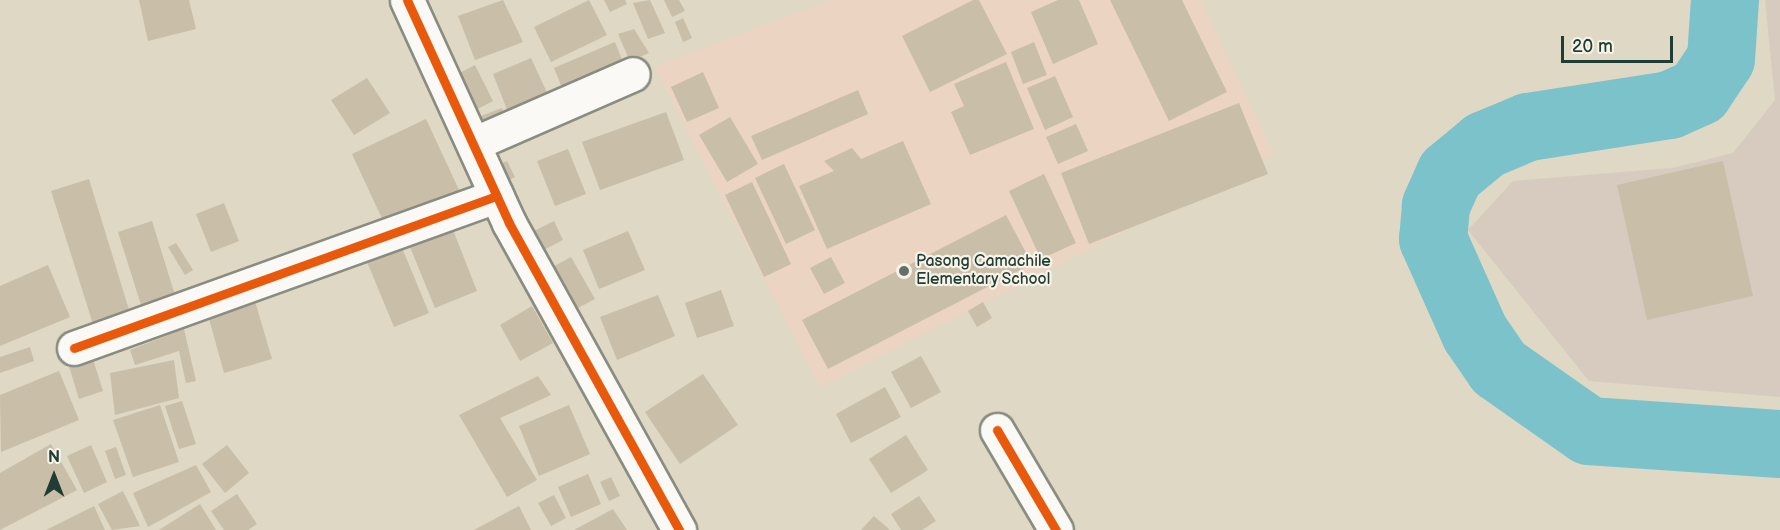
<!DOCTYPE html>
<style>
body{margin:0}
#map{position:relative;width:1780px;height:530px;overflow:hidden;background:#ded8c4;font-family:"Balsamiq Sans",sans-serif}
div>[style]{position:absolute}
.built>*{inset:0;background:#ebd5c2}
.industrial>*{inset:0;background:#d7cbc0}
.river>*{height:68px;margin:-34px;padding:0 34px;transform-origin:34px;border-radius:34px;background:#7bc2ca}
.building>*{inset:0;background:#c9bea8}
.roads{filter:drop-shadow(2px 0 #8a8c80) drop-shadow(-2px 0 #8a8c80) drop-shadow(0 2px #8a8c80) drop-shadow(0 -2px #8a8c80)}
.minor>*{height:33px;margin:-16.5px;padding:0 16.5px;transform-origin:16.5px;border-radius:16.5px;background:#faf9f6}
.cycleway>*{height:9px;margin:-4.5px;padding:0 4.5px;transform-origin:4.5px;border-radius:4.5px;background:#e8590c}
.dots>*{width:16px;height:16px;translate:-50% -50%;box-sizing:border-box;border:3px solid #f7f3e8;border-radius:50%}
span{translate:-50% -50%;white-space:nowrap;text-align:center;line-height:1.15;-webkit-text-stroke:4.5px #f7f3e8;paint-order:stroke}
.poi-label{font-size:16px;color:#1f3d34}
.left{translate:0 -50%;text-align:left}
.north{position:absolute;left:24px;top:446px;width:60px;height:60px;-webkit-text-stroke:4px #f7f3e8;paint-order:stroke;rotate:0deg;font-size:16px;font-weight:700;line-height:24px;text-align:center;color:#1f3d34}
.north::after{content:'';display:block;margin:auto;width:21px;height:27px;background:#1f3d34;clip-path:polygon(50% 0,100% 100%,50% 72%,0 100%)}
.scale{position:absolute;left:1561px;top:36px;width:112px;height:27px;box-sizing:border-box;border:3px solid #1f3d34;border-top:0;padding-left:8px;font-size:18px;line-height:21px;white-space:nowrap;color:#1f3d34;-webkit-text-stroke:4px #f7f3e8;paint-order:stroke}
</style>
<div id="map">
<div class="built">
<i style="clip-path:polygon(831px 0,1201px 0,1274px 155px,820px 387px,654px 67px)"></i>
</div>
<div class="industrial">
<i style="clip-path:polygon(1765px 0,1780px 0,1780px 397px,1589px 381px,1468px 230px,1513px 181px,1672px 168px,1733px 153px,1775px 100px)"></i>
</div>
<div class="river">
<i style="left:1725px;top:0;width:59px;rotate:93.9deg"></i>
<i style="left:1721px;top:59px;width:40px;rotate:124deg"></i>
<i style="left:1699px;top:92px;width:32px;rotate:156deg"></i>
<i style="left:1670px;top:105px;width:144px;rotate:171.2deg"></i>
<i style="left:1528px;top:127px;width:47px;rotate:157.3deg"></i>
<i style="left:1485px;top:145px;width:45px;rotate:140.4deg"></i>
<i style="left:1450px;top:174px;width:35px;rotate:114deg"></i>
<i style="left:1436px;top:206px;width:33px;rotate:95deg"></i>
<i style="left:1433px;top:239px;width:103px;rotate:65.9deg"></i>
<i style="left:1475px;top:333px;width:42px;rotate:55.6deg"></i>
<i style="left:1499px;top:368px;width:110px;rotate:35deg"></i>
<i style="left:1589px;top:431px;width:191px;rotate:3.9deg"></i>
</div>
<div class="building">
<i style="clip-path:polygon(139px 0,189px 0,196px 29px,148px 41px)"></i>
<i style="clip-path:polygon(503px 0,523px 42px,475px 60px,458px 16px)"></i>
<i style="clip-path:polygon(589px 0,607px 35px,551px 62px,534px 27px)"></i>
<i style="clip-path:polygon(604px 0,625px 0,627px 4px,610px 12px)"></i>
<i style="clip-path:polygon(650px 0,665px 33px,648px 39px,633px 3px)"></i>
<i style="clip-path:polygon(664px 0,679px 0,685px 11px,672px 17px)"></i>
<i style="clip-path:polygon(973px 0,979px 0,1007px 54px,930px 92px,902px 36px)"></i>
<i style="clip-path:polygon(1058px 0,1079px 0,1098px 44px,1053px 64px,1031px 12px)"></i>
<i style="clip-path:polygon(1110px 0,1182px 0,1227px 92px,1169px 121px)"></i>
<i style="clip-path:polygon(683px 18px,692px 38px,683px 42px,675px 22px)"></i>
<i style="clip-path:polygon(634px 29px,649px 53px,630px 61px,618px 34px)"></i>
<i style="clip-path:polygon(615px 42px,626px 70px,565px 95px,554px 68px)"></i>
<i style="clip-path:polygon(1034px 42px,1047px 75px,1023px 84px,1011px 52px)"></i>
<i style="clip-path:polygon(531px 58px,548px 95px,508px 112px,493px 74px)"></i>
<i style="clip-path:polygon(1006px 62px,1034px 129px,970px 155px,951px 112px,964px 106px,954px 84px)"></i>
<i style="clip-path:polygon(475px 65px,493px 101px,468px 114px,450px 78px)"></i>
<i style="clip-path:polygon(703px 72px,719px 108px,687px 122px,671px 87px)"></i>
<i style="clip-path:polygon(1055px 76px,1073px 117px,1045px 130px,1027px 88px)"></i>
<i style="clip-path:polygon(367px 78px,390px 113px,354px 135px,331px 100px)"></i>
<i style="clip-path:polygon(858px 90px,868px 114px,762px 160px,751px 136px)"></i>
<i style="clip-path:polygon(1239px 103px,1268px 174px,1089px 244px,1061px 173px)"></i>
<i style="clip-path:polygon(502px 108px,507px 124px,479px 134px,473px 119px)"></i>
<i style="clip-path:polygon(666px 112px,684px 160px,600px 190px,582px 142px)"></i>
<i style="clip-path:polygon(730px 117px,758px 164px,727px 182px,699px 135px)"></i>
<i style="clip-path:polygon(426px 119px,459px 190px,385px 225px,352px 154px)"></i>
<i style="clip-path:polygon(1076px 124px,1088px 151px,1058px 164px,1046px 137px)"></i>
<i style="clip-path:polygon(903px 141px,931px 204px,827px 249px,799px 186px,834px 171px,824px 161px,852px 148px,861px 159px)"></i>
<i style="clip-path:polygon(568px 149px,586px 194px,555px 206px,537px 161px)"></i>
<i style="clip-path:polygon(507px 161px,515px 177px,498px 186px,490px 169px)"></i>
<i style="clip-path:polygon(1723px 161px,1753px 296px,1647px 320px,1617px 185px)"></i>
<i style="clip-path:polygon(784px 164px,815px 230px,786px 244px,755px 178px)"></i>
<i style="clip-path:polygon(1044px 174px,1076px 243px,1041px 259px,1009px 191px)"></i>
<i style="clip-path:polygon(89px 179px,130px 313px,93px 324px,51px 191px)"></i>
<i style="clip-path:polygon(752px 182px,791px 264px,764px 277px,725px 195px)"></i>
<i style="clip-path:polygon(224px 203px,239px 241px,211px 252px,196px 214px)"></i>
<i style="clip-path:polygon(1006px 215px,1032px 264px,828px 369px,802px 320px)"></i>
<i style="clip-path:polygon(152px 221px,175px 295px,141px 305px,118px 232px)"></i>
<i style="clip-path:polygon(554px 221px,563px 240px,534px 255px,524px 236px)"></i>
<i style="clip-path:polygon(453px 230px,477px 291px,435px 308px,410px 247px)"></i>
<i style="clip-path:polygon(628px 231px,645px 270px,599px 289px,583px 250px)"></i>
<i style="clip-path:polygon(176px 243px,193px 270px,185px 275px,168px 247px)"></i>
<i style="clip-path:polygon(400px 243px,429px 313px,394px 327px,365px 257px)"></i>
<i style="clip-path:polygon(571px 257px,595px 299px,572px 311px,549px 269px)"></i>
<i style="clip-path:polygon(831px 257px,845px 283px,824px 294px,810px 268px)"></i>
<i style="clip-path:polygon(48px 265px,70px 317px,0 346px,0 286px)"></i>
<i style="clip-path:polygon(721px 290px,734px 326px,697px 338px,685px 303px)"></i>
<i style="clip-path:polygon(658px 295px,675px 336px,617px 360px,600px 317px)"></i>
<i style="clip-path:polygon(255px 301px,272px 359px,224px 373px,208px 315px)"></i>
<i style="clip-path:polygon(983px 302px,992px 318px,977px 327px,968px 311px)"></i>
<i style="clip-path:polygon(532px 306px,553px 343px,520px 361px,500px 325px)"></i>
<i style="clip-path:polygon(184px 329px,196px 381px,186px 383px,179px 351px,135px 365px,130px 350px)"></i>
<i style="clip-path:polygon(30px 347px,34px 361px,0 373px,0 357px)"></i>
<i style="clip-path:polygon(92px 356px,103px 391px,79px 399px,68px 363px)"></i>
<i style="clip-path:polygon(921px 356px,941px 392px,911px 408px,891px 372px)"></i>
<i style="clip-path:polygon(174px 360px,179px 398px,115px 415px,110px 373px)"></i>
<i style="clip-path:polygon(59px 371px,79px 420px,1px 452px,0 395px)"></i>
<i style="clip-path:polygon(703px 374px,738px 425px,680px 464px,645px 412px)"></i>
<i style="clip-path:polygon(538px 376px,551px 395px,500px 418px,537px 480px,507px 497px,459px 415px)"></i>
<i style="clip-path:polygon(885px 387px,901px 417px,851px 443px,836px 414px)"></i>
<i style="clip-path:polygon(182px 401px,196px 444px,179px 449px,165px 406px)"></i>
<i style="clip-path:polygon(160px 405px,179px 462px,133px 477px,113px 420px)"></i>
<i style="clip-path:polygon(569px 405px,590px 454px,539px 476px,519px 426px)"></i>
<i style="clip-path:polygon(906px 435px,928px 470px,891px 493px,869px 459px)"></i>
<i style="clip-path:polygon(51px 444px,77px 490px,0 530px,0 473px)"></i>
<i style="clip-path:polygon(91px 445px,107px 482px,84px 493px,67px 456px)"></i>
<i style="clip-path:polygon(227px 445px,249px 473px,225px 493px,202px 464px)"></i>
<i style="clip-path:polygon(116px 447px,126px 475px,115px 479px,105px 451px)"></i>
<i style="clip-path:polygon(196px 465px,211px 492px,148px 527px,133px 493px)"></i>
<i style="clip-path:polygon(588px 474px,601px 504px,571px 517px,558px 487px)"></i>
<i style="clip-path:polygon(611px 477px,620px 496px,609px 501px,600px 482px)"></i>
<i style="clip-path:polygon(123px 491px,140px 526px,112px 530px,98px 504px)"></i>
<i style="clip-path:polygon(237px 494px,257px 524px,248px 530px,224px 530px,211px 511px)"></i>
<i style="clip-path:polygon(554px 495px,566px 518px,551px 526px,538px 503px)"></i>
<i style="clip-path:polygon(919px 496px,936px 521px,922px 530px,901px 530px,891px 514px)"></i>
<i style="clip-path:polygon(200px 504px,216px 530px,159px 530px)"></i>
<i style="clip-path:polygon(94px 506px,105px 530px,46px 530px)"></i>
<i style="clip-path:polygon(519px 506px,531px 530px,474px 530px)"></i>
<i style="clip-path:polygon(613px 509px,627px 530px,574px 530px)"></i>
<i style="clip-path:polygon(874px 516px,890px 530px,861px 530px)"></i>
</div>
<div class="roads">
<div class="minor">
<i style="left:407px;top:0;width:245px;rotate:65.4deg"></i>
<i style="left:509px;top:223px;width:351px;rotate:61deg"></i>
<i style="left:475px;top:143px;width:172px;rotate:-23.6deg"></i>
<i style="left:74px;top:348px;width:449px;rotate:-19.8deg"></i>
<i style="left:997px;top:430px;width:116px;rotate:59.5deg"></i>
</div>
</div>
<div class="cycleway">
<i style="left:407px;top:0;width:245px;rotate:65.4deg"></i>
<i style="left:509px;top:223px;width:351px;rotate:61deg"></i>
<i style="left:74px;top:348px;width:449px;rotate:-19.8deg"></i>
<i style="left:997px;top:430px;width:116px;rotate:59.5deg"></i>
</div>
<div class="dots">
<i style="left:904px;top:271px;background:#627366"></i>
</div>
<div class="poi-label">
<span class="left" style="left:916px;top:271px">Pasong Camachile<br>Elementary School</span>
</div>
<div class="north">N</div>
<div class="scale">20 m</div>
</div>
